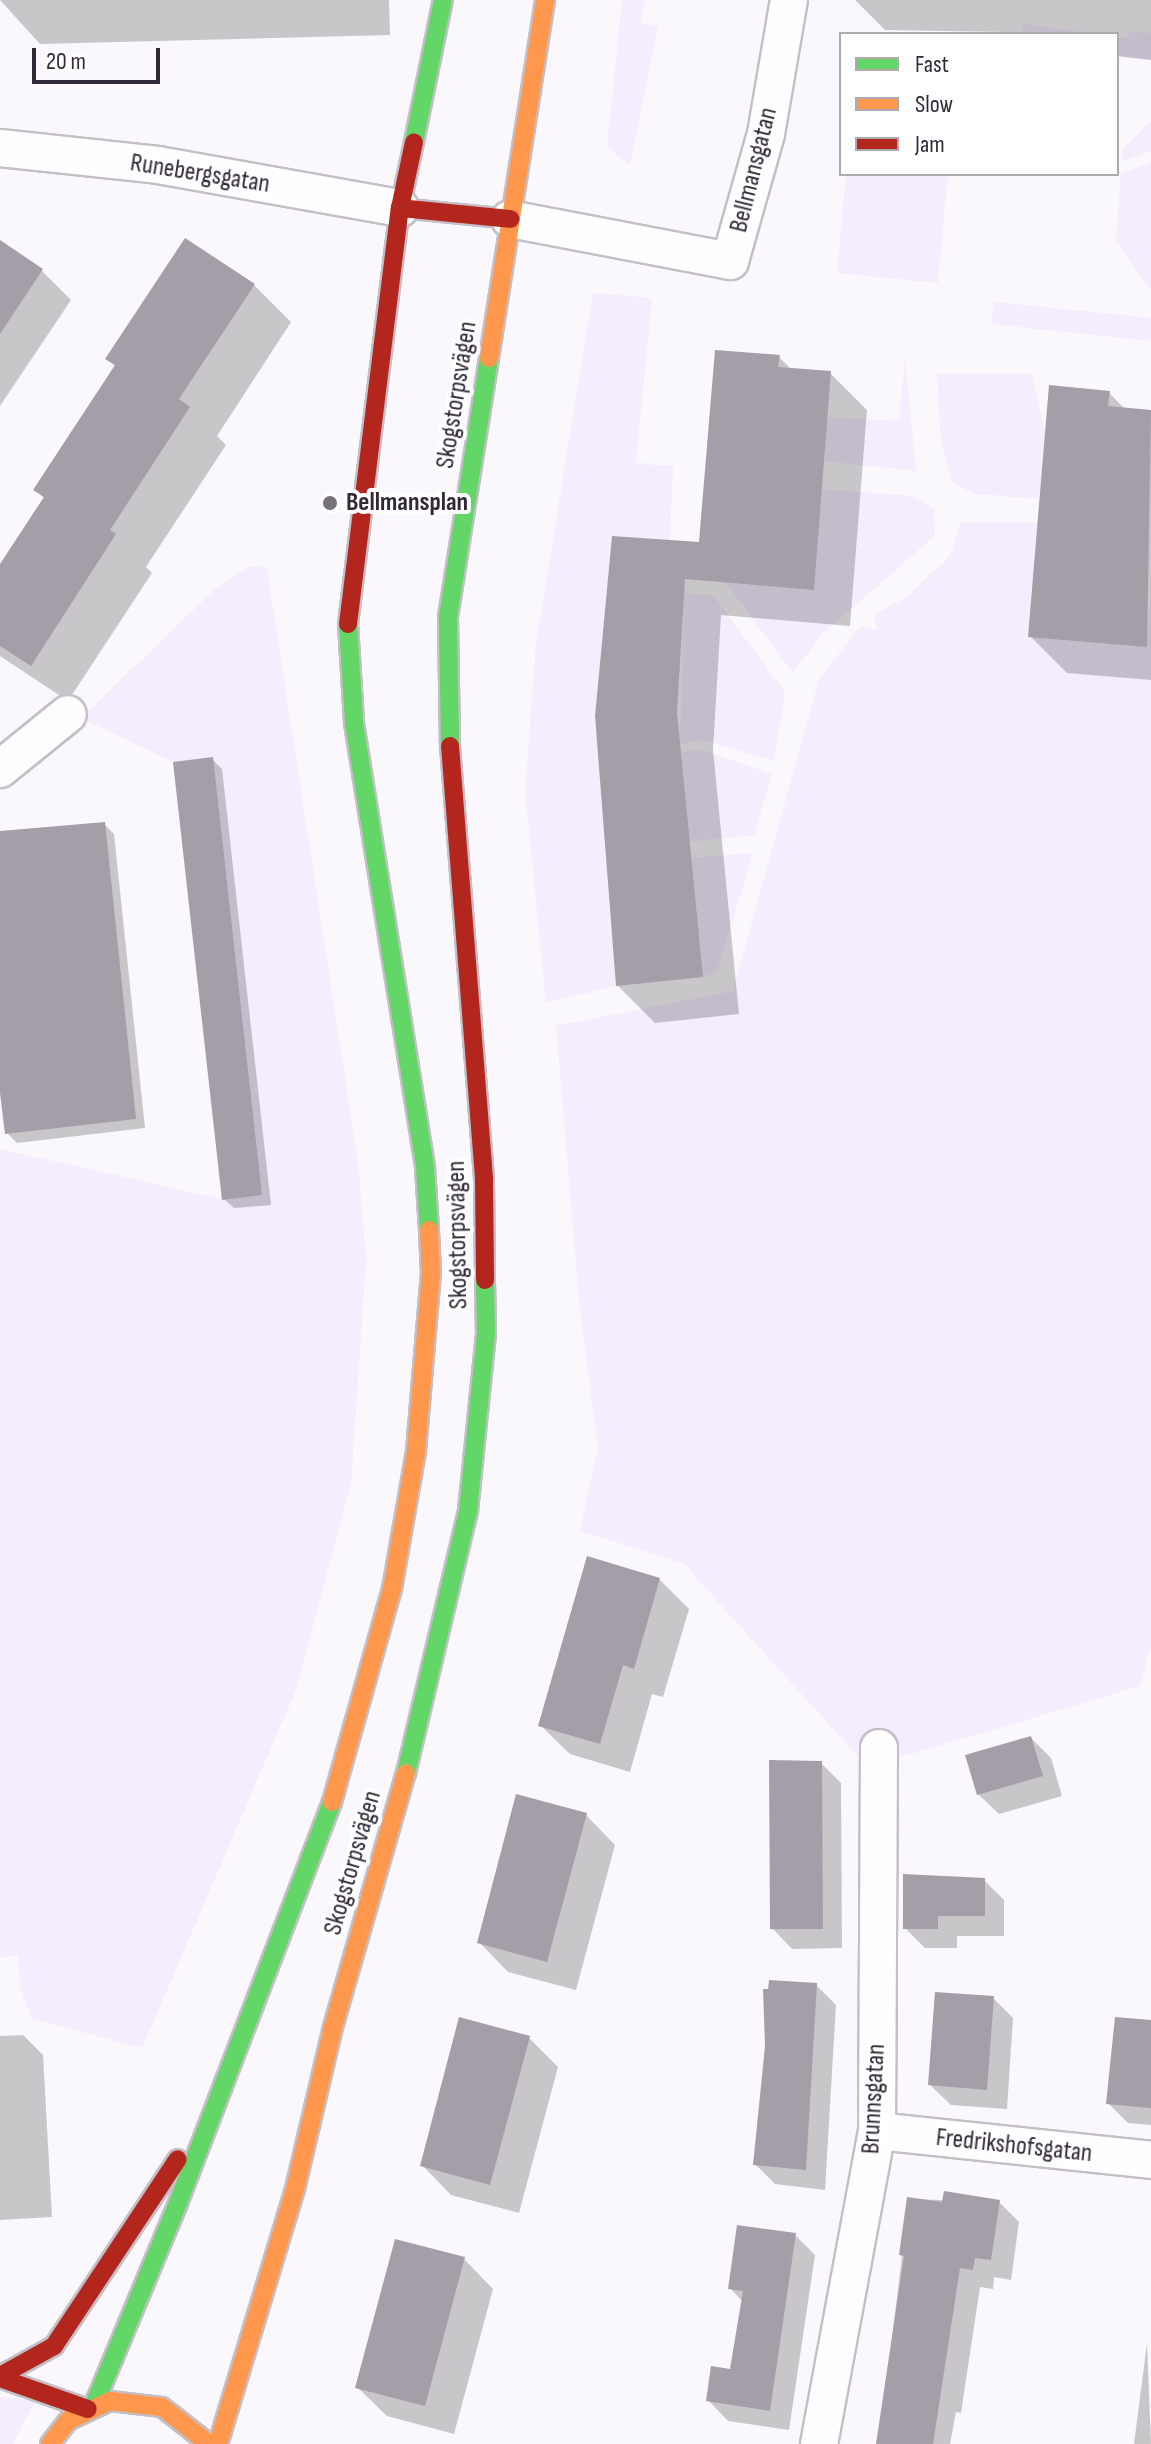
<!DOCTYPE html>
<html>
<head>
<meta charset="utf-8">
<style>
  body { margin:0 }
  #map { position:relative; width:1151px; height:2444px; overflow:hidden; background:#faf8fc; font-family:"Sofia Sans Condensed",sans-serif }
  div>[style] { position:absolute }
  .green>* { inset:0; background:#f5ecfd }
  .shadow>* { inset:0; background:#0003 }
  .building>* { inset:0; background:#a39ea8 }
  .roads { filter:drop-shadow(2px 0 #c4bfc7) drop-shadow(-2px 0 #c4bfc7) drop-shadow(0 2px #c4bfc7) drop-shadow(0 -2px #c4bfc7) }
  .street>* { height:36px; margin:-18px; padding:0 18px; transform-origin:18px; border-radius:18px; background:#fefeff }
  .fast>* { height:18px; margin:-9px; padding:0 9px; transform-origin:9px; border-radius:9px; background:#63d668 }
  .slow>* { height:18px; margin:-9px; padding:0 9px; transform-origin:9px; border-radius:9px; background:#ff974d }
  .jam>* { height:18px; margin:-9px; padding:0 9px; transform-origin:9px; border-radius:9px; background:#b3261e }
  .dots>* { width:22px; height:22px; translate:-50% -50%; box-sizing:border-box; border:4px solid #fff; border-radius:50% }
  span { translate:-50% -50%; white-space:nowrap; text-align:center; line-height:1.15; -webkit-text-stroke:8px #fff; paint-order:stroke }
  .street-label { font-size:26px; color:#312936 }
  .poi-label { font-size:26px; color:#312936; font-weight:700 }
  .left { translate:0 -50%; text-align:left }
  .legend { position:absolute; left:839px; top:32px; width:280px; height:144px; box-sizing:border-box; background:#fff; border:2px solid #ada9af; margin:0; padding:10px 14px; list-style:none; font-size:24px; color:#312936 }
  .legend li { display:flex; align-items:center; gap:16px; height:40px }
  .legend b { width:40px; border:2px solid #ada9af }
  .scale { position:absolute; left:32px; top:48px; width:128px; height:36px; box-sizing:border-box; border:4px solid #312936; border-top:0; padding-left:10px; font-size:24px; line-height:28px; white-space:nowrap; color:#312936; -webkit-text-stroke:6px #fff; paint-order:stroke }
</style>
</head>
<body>
<div id="map">
  <div class="green">
    <div style="clip-path:polygon(622px 0,645px 0,641px 23px,658px 26px,630px 165px,607px 147px)"></div>
    <div style="clip-path:polygon(1023px 24px,1097px 34px,1022px 34px)"></div>
    <div style="clip-path:polygon(1128px 32px,1151px 33px,1151px 60px,1117px 57px,1117px 37px,1127px 38px)"></div>
    <div style="clip-path:polygon(1151px 120px,1151px 151px,1122px 162px,1123px 149px)"></div>
    <div style="clip-path:polygon(1151px 162px,1151px 290px,1116px 241px,1121px 174px)"></div>
    <div style="clip-path:polygon(846px 174px,948px 174px,938px 283px,837px 273px)"></div>
    <div style="clip-path:polygon(593px 293px,652px 298px,636px 463px,673px 466px,670px 540px,612px 536px,595px 716px,616px 986px,546px 1003px,525px 791px,536px 644px)"></div>
    <div style="clip-path:polygon(994px 302px,1151px 318px,1151px 341px,991px 324px)"></div>
    <div style="clip-path:polygon(905px 356px,916px 471px,824px 461px,827px 417px,899px 421px)"></div>
    <div style="clip-path:polygon(937px 374px,1032px 374px,1045px 434px,1040px 499px,974px 494px,953px 483px,941px 443px)"></div>
    <div style="clip-path:polygon(822px 489px,911px 496px,934px 509px,935px 536px,823px 633px,793px 673px,726px 583px,814px 589px)"></div>
    <div style="clip-path:polygon(961px 522px,1038px 522px,1029px 637px,1146px 647px,1151px 596px,1151px 1644px,1140px 1686px,908px 1755px,861px 1760px,683px 1563px,580px 1531px,598px 1448px,579px 1300px,556px 1026px,733px 991px,819px 679px,861px 626px,877px 631px,874px 615px,906px 597px,950px 556px)"></div>
    <div style="clip-path:polygon(251px 566px,267px 568px,359px 1169px,366px 1262px,351px 1483px,296px 1690px,142px 2048px,32px 2019px,20px 1987px,18px 1956px,0 1957px,0 1149px,222px 1199px,262px 1195px,213px 758px,173px 762px,81px 718px,214px 590px)"></div>
    <div style="clip-path:polygon(684px 593px,713px 595px,785px 692px,774px 761px,703px 740px,680px 744px)"></div>
    <div style="clip-path:polygon(703px 750px,772px 774px,754px 835px,689px 842px,681px 752px)"></div>
    <div style="clip-path:polygon(753px 853px,717px 972px,703px 977px,691px 858px)"></div>
    <div style="clip-path:polygon(0 2397px,35px 2401px,13px 2444px,0 2444px)"></div>
  </div>
  <div class="shadow">
    <div style="clip-path:polygon(0 0,389px 0,390px 35px,40px 44px)"></div>
    <div style="clip-path:polygon(855px 0,1151px 0,1151px 60px,1117px 56px,1117px 34px,885px 30px)"></div>
    <div style="clip-path:polygon(0 242px,42px 271px,71px 300px,0 406px)"></div>
    <div style="clip-path:polygon(254px 285px,291px 322px,217px 436px,226px 445px,146px 567px,152px 573px,68px 701px,0 656px,0 567px,45px 499px,36px 490px,116px 367px,107px 358px)"></div>
    <div style="clip-path:polygon(779px 357px,792px 370px,830px 373px,867px 410px,850px 626px,721px 615px,713px 750px,739px 1014px,655px 1023px,618px 986px,597px 716px,701px 545px)"></div>
    <div style="clip-path:polygon(1109px 393px,1126px 410px,1151px 412px,1151px 680px,1067px 673px,1030px 636px)"></div>
    <div style="clip-path:polygon(212px 759px,222px 769px,271px 1205px,234px 1208px,224px 1199px)"></div>
    <div style="clip-path:polygon(104px 824px,114px 834px,145px 1128px,17px 1143px,7px 1133px,0 1060px,0 833px)"></div>
    <div style="clip-path:polygon(659px 1579px,689px 1609px,663px 1697px,652px 1694px,630px 1772px,570px 1754px,540px 1725px)"></div>
    <div style="clip-path:polygon(1031px 1738px,1051px 1758px,1062px 1796px,999px 1814px,978px 1794px)"></div>
    <div style="clip-path:polygon(821px 1763px,841px 1783px,842px 1948px,792px 1949px,772px 1928px)"></div>
    <div style="clip-path:polygon(586px 1815px,615px 1845px,576px 1990px,508px 1972px,479px 1942px)"></div>
    <div style="clip-path:polygon(984px 1880px,1004px 1900px,1004px 1936px,957px 1936px,957px 1948px,925px 1948px,905px 1928px)"></div>
    <div style="clip-path:polygon(816px 1985px,836px 2005px,825px 2190px,775px 2184px,755px 2164px,770px 1991px)"></div>
    <div style="clip-path:polygon(993px 1998px,1013px 2018px,1007px 2109px,951px 2105px,930px 2085px)"></div>
    <div style="clip-path:polygon(1151px 2022px,1151px 2125px,1128px 2123px,1108px 2103px)"></div>
    <div style="clip-path:polygon(23px 2035px,43px 2055px,52px 2217px,0 2220px,0 2036px)"></div>
    <div style="clip-path:polygon(529px 2038px,558px 2067px,519px 2213px,451px 2195px,422px 2165px)"></div>
    <div style="clip-path:polygon(909px 2199px,999px 2202px,1019px 2222px,1011px 2280px,994px 2277px,993px 2289px,980px 2287px,961px 2413px,956px 2412px,950px 2444px,879px 2444px)"></div>
    <div style="clip-path:polygon(795px 2235px,815px 2255px,789px 2430px,728px 2421px,708px 2400px,732px 2371px,743px 2302px,730px 2288px)"></div>
    <div style="clip-path:polygon(464px 2259px,493px 2289px,454px 2434px,387px 2416px,357px 2387px)"></div>
    <div style="clip-path:polygon(1147px 2343px,1151px 2444px,1134px 2444px)"></div>
  </div>
  <div class="building">
    <div style="clip-path:polygon(185px 238px,255px 284px,179px 399px,190px 407px,110px 530px,116px 534px,31px 666px,0 646px,0 564px,44px 497px,33px 490px,115px 365px,105px 359px)"></div>
    <div style="clip-path:polygon(0 240px,43px 269px,0 334px)"></div>
    <div style="clip-path:polygon(715px 350px,780px 355px,778px 367px,831px 371px,814px 590px,685px 579px,677px 712px,703px 977px,616px 986px,595px 716px,612px 536px,699px 542px)"></div>
    <div style="clip-path:polygon(1049px 385px,1110px 391px,1108px 406px,1151px 410px,1147px 647px,1028px 637px)"></div>
    <div style="clip-path:polygon(213px 757px,262px 1195px,222px 1200px,173px 762px)"></div>
    <div style="clip-path:polygon(105px 822px,136px 1119px,5px 1134px,0 1093px,0 831px)"></div>
    <div style="clip-path:polygon(587px 1556px,660px 1578px,634px 1669px,623px 1665px,600px 1744px,538px 1726px)"></div>
    <div style="clip-path:polygon(1031px 1736px,1043px 1776px,977px 1795px,965px 1755px)"></div>
    <div style="clip-path:polygon(769px 1760px,822px 1761px,823px 1929px,770px 1929px)"></div>
    <div style="clip-path:polygon(516px 1794px,587px 1813px,547px 1962px,477px 1943px)"></div>
    <div style="clip-path:polygon(903px 1874px,985px 1878px,985px 1916px,938px 1916px,938px 1929px,903px 1929px)"></div>
    <div style="clip-path:polygon(769px 1980px,817px 1983px,806px 2170px,753px 2165px,765px 2046px,763px 1989px,768px 1989px)"></div>
    <div style="clip-path:polygon(935px 1992px,994px 1996px,987px 2090px,928px 2085px)"></div>
    <div style="clip-path:polygon(459px 2017px,530px 2036px,490px 2185px,420px 2166px)"></div>
    <div style="clip-path:polygon(1115px 2017px,1151px 2020px,1151px 2108px,1106px 2104px)"></div>
    <div style="clip-path:polygon(944px 2191px,1000px 2200px,991px 2260px,975px 2258px,973px 2270px,960px 2268px,933px 2444px,876px 2444px,904px 2256px,899px 2255px,907px 2197px,942px 2202px)"></div>
    <div style="clip-path:polygon(737px 2225px,796px 2233px,770px 2411px,706px 2401px,711px 2366px,730px 2369px,743px 2291px,728px 2289px)"></div>
    <div style="clip-path:polygon(395px 2239px,465px 2257px,425px 2406px,355px 2388px)"></div>
  </div>
  <div class="roads">
    <div class="street">
      <div style="left:0;top:148px;width:159px;rotate:6.1deg"></div>
      <div style="left:158px;top:165px;width:246px;rotate:10.1deg"></div>
      <div style="left:510px;top:219px;width:224px;rotate:10.8deg"></div>
      <div style="left:730px;top:261px;width:132px;rotate:-74.2deg"></div>
      <div style="left:766px;top:134px;width:136px;rotate:-80.3deg"></div>
      <div style="left:0;top:769px;width:87px;rotate:-39deg"></div>
      <div style="left:877px;top:2131px;width:276px;rotate:6deg"></div>
      <div style="left:819px;top:2444px;width:318px;rotate:-79.5deg"></div>
      <div style="left:877px;top:2131px;width:383px;rotate:-89.7deg"></div>
    </div>
    <div class="fast">
      <div style="left:414px;top:142px;width:145px;rotate:-78.5deg"></div>
      <div style="left:348px;top:624px;width:99px;rotate:86.5deg"></div>
      <div style="left:354px;top:723px;width:451px;rotate:80.9deg"></div>
      <div style="left:425px;top:1168px;width:62px;rotate:86.3deg"></div>
      <div style="left:450px;top:746px;width:129px;rotate:-90.9deg"></div>
      <div style="left:448px;top:617px;width:262px;rotate:-81deg"></div>
      <div style="left:406px;top:1773px;width:269px;rotate:-76.7deg"></div>
      <div style="left:468px;top:1511px;width:178px;rotate:-84.2deg"></div>
      <div style="left:486px;top:1334px;width:54px;rotate:-91.1deg"></div>
      <div style="left:94px;top:2405px;width:219px;rotate:-67.4deg"></div>
      <div style="left:178px;top:2203px;width:430px;rotate:-69deg"></div>
    </div>
    <div class="slow">
      <div style="left:489px;top:358px;width:362px;rotate:-81.1deg"></div>
      <div style="left:332px;top:1802px;width:221px;rotate:-74.3deg"></div>
      <div style="left:392px;top:1589px;width:140px;rotate:-80.1deg"></div>
      <div style="left:416px;top:1451px;width:178px;rotate:-85.2deg"></div>
      <div style="left:431px;top:1274px;width:44px;rotate:-92.6deg"></div>
      <div style="left:50px;top:2444px;width:31px;rotate:-52deg"></div>
      <div style="left:69px;top:2420px;width:45px;rotate:-24.9deg"></div>
      <div style="left:110px;top:2401px;width:52px;rotate:6.6deg"></div>
      <div style="left:162px;top:2407px;width:60px;rotate:38.2deg"></div>
      <div style="left:218px;top:2444px;width:266px;rotate:-73.2deg"></div>
      <div style="left:295px;top:2189px;width:166px;rotate:-76.8deg"></div>
      <div style="left:333px;top:2027px;width:264px;rotate:-74deg"></div>
    </div>
    <div class="jam">
      <div style="left:400px;top:208px;width:111px;rotate:5.7deg"></div>
      <div style="left:348px;top:624px;width:419px;rotate:-82.9deg"></div>
      <div style="left:400px;top:208px;width:67px;rotate:-78deg"></div>
      <div style="left:450px;top:746px;width:435px;rotate:85.5deg"></div>
      <div style="left:484px;top:1180px;width:100px;rotate:89.4deg"></div>
      <div style="left:0;top:2376px;width:62px;rotate:-29.1deg"></div>
      <div style="left:54px;top:2346px;width:224px;rotate:-56.5deg"></div>
      <div style="left:0;top:2378px;width:93px;rotate:19.4deg"></div>
    </div>
  </div>
  <div class="dots">
    <div style="left:330px;top:503px;background:#77717b"></div>
  </div>
  <div class="street-label">
    <span style="left:754px;top:170px;rotate:-76deg">Bellmansgatan</span>
    <span style="left:200px;top:174px;rotate:9deg">Runebergsgatan</span>
    <span style="left:457px;top:395px;rotate:-81deg">Skogstorpsvägen</span>
    <span style="left:458px;top:1235px;rotate:-91deg">Skogstorpsvägen</span>
    <span style="left:353px;top:1863px;rotate:-74deg">Skogstorpsvägen</span>
    <span style="left:874px;top:2099px;rotate:-87deg">Brunnsgatan</span>
    <span style="left:1014px;top:2146px;rotate:6deg">Fredrikshofsgatan</span>
  </div>
  <div class="poi-label">
    <span class="left" style="left:346px;top:503px">Bellmansplan</span>
  </div>
  <ul class="legend">
  <li><b style="height:10px;background:#63d668"></b>Fast</li>
  <li><b style="height:10px;background:#ff974d"></b>Slow</li>
  <li><b style="height:10px;background:#b3261e"></b>Jam</li>
  </ul>
  <div class="scale">20 m</div>
</div>
</body>
</html>
